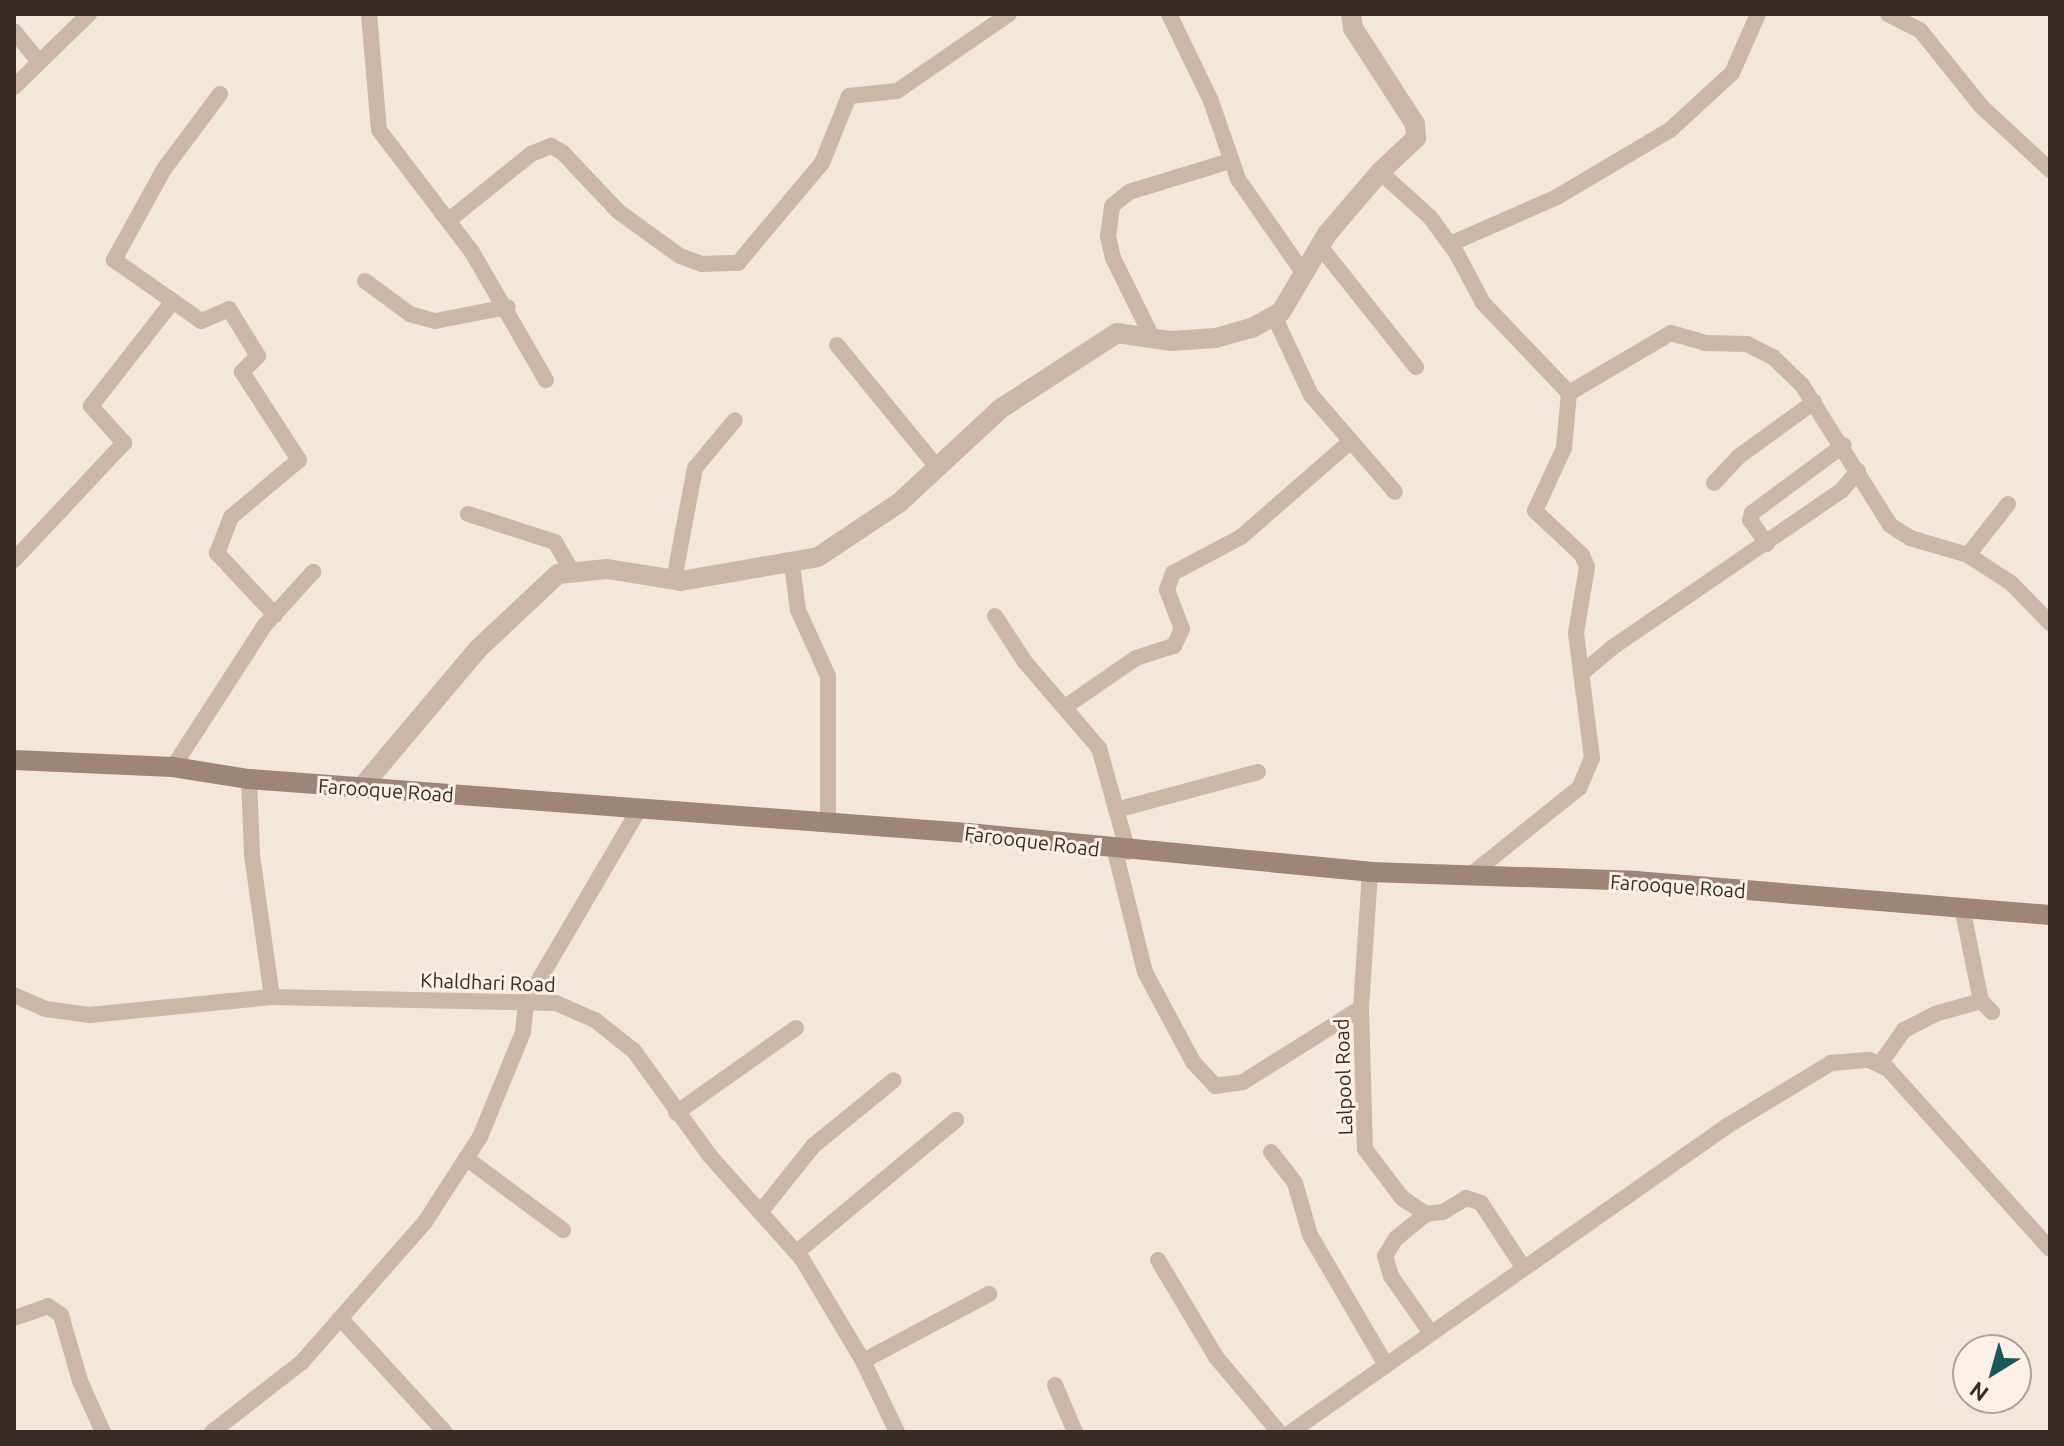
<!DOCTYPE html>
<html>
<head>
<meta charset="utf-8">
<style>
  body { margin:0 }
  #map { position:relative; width:2064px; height:1446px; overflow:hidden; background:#f3e7da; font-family:Ubuntu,sans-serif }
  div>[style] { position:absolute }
  .minor>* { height:16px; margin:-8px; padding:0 8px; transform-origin:8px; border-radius:8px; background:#ccb6a5 }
  .tertiary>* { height:20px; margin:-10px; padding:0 10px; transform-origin:10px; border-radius:10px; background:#ccb6a5 }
  .secondary>* { height:20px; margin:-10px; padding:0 10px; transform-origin:10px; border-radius:10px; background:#a08476 }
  span { translate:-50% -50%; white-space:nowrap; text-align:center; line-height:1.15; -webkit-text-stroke:6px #fbf1e6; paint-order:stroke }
  .street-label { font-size:20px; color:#372b27 }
  .frame { position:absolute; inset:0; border:16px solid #372b27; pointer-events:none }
  .north { position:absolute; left:1952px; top:1334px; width:80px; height:80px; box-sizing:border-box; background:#fbf1e6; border:2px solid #ada29a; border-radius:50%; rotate:217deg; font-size:22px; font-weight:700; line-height:32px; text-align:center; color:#372b27 }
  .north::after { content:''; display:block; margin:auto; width:28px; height:36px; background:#19595c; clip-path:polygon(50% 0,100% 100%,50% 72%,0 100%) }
</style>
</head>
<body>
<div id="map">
  <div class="minor">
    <div style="left:369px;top:14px;width:116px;rotate:85.1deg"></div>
    <div style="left:379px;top:130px;width:153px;rotate:52.7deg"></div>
    <div style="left:472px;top:252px;width:148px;rotate:60deg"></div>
    <div style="left:1169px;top:14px;width:97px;rotate:64.2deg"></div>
    <div style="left:1211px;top:101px;width:83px;rotate:70.9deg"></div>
    <div style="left:1238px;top:179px;width:116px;rotate:55.2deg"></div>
    <div style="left:1888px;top:14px;width:36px;rotate:27deg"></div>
    <div style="left:1920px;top:30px;width:99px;rotate:51.2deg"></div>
    <div style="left:1982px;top:107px;width:93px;rotate:42.8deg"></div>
    <div style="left:14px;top:31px;width:40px;rotate:51deg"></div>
    <div style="left:14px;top:87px;width:105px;rotate:-44.2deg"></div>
    <div style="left:220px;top:94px;width:94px;rotate:126.7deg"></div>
    <div style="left:164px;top:169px;width:104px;rotate:118.8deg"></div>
    <div style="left:114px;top:260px;width:106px;rotate:35deg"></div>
    <div style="left:201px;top:321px;width:30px;rotate:-23deg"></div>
    <div style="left:229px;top:309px;width:55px;rotate:58.3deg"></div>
    <div style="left:258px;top:356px;width:23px;rotate:135deg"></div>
    <div style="left:242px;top:372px;width:105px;rotate:57.1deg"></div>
    <div style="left:299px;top:460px;width:89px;rotate:140deg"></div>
    <div style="left:231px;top:517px;width:39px;rotate:111deg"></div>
    <div style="left:217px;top:553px;width:85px;rotate:46.9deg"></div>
    <div style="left:1380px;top:172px;width:67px;rotate:42deg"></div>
    <div style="left:1430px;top:217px;width:46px;rotate:53.9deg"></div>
    <div style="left:1457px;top:254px;width:55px;rotate:62deg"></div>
    <div style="left:1483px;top:303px;width:124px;rotate:46.3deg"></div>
    <div style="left:1569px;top:393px;width:55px;rotate:95.2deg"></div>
    <div style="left:1564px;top:448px;width:69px;rotate:114.7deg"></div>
    <div style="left:1535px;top:511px;width:64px;rotate:43.1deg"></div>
    <div style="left:1582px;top:555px;width:13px;rotate:67deg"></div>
    <div style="left:1587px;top:567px;width:67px;rotate:99.5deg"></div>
    <div style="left:1576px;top:633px;width:126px;rotate:82.7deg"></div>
    <div style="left:1592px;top:758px;width:33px;rotate:113deg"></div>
    <div style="left:1579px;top:788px;width:141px;rotate:141.3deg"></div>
    <div style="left:449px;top:220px;width:105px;rotate:-38.8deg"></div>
    <div style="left:531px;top:154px;width:22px;rotate:-22deg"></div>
    <div style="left:551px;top:146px;width:13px;rotate:29deg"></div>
    <div style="left:562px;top:152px;width:83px;rotate:46.5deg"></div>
    <div style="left:619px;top:212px;width:75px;rotate:35.8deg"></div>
    <div style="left:680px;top:256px;width:23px;rotate:20deg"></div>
    <div style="left:702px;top:264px;width:36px;rotate:-2deg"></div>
    <div style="left:738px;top:263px;width:131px;rotate:-50deg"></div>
    <div style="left:822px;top:163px;width:72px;rotate:-68.1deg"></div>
    <div style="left:849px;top:96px;width:48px;rotate:-5.9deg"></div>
    <div style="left:897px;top:91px;width:136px;rotate:-34.5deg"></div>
    <div style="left:1450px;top:244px;width:117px;rotate:-23.7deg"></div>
    <div style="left:1557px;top:197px;width:131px;rotate:-30.7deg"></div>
    <div style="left:1670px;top:130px;width:84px;rotate:-42.6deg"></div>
    <div style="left:1732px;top:73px;width:64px;rotate:-66.2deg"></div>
    <div style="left:1319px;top:245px;width:156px;rotate:51.5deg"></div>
    <div style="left:365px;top:281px;width:56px;rotate:36.3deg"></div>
    <div style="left:410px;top:314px;width:26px;rotate:16deg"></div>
    <div style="left:435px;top:321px;width:74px;rotate:-10.9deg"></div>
    <div style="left:1274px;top:316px;width:87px;rotate:64.9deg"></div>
    <div style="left:1311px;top:395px;width:128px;rotate:49.1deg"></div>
    <div style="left:1151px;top:335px;width:86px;rotate:-116.3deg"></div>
    <div style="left:1113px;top:258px;width:23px;rotate:-103deg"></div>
    <div style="left:1108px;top:236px;width:30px;rotate:-82deg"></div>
    <div style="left:1112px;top:206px;width:22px;rotate:-39deg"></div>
    <div style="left:1129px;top:192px;width:106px;rotate:-17.1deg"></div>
    <div style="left:837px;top:345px;width:158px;rotate:50.7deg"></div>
    <div style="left:1569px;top:393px;width:118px;rotate:-30.5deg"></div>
    <div style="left:1671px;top:333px;width:37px;rotate:16deg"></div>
    <div style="left:1707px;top:343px;width:40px;rotate:1.4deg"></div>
    <div style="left:1747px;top:344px;width:29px;rotate:27deg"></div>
    <div style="left:1773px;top:357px;width:40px;rotate:44deg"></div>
    <div style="left:1802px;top:385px;width:165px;rotate:57.8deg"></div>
    <div style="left:1890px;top:525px;width:24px;rotate:33deg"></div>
    <div style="left:1910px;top:538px;width:60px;rotate:16.3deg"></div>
    <div style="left:1714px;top:483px;width:35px;rotate:-47deg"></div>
    <div style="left:1738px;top:457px;width:94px;rotate:-35.9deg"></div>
    <div style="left:2008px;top:504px;width:65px;rotate:128.1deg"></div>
    <div style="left:1968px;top:555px;width:51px;rotate:33.1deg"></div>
    <div style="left:2011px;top:583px;width:56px;rotate:45.7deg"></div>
    <div style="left:468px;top:514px;width:91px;rotate:17.8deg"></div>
    <div style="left:555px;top:542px;width:34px;rotate:60deg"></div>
    <div style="left:1767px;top:544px;width:29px;rotate:-125deg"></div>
    <div style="left:1750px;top:520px;width:7px;rotate:-74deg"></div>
    <div style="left:1752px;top:513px;width:114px;rotate:-36.5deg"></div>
    <div style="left:14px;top:560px;width:161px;rotate:-46.8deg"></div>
    <div style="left:124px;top:443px;width:50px;rotate:-131.7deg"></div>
    <div style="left:91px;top:406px;width:133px;rotate:-52deg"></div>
    <div style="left:792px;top:564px;width:46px;rotate:82.6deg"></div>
    <div style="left:798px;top:610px;width:72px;rotate:65.6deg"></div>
    <div style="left:828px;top:676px;width:148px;rotate:90deg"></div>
    <div style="left:674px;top:580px;width:114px;rotate:-79.4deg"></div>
    <div style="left:695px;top:468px;width:62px;rotate:-50.2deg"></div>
    <div style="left:995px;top:616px;width:55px;rotate:56.9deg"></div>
    <div style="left:1025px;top:662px;width:113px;rotate:49.3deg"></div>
    <div style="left:1099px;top:748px;width:108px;rotate:74.4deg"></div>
    <div style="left:1581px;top:674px;width:42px;rotate:-40.2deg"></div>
    <div style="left:1613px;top:647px;width:278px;rotate:-34.4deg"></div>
    <div style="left:1842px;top:490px;width:25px;rotate:-50deg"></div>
    <div style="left:1065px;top:707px;width:86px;rotate:-34.6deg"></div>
    <div style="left:1136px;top:658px;width:40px;rotate:-18deg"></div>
    <div style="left:1174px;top:646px;width:19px;rotate:-65deg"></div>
    <div style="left:1182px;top:629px;width:42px;rotate:-111deg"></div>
    <div style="left:1167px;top:590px;width:18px;rotate:-71deg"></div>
    <div style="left:1173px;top:573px;width:77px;rotate:-27.9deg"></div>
    <div style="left:1241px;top:537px;width:146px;rotate:-41.1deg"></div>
    <div style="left:173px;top:767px;width:169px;rotate:-57.1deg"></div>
    <div style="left:265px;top:625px;width:72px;rotate:-47.8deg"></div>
    <div style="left:249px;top:779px;width:76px;rotate:87.7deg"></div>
    <div style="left:252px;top:855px;width:143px;rotate:82deg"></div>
    <div style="left:272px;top:997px;width:284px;rotate:1.2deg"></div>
    <div style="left:556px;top:1003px;width:43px;rotate:23.6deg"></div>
    <div style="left:595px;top:1020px;width:50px;rotate:38.5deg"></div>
    <div style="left:634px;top:1051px;width:130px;rotate:54.1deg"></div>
    <div style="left:710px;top:1156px;width:138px;rotate:48.2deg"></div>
    <div style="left:802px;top:1259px;width:119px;rotate:59.1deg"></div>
    <div style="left:863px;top:1361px;width:79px;rotate:64.4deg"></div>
    <div style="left:1116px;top:810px;width:147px;rotate:-15deg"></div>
    <div style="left:1115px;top:851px;width:125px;rotate:76.1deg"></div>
    <div style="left:1145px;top:972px;width:102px;rotate:61.9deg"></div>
    <div style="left:1193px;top:1062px;width:33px;rotate:47deg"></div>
    <div style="left:1215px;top:1086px;width:28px;rotate:-8deg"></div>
    <div style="left:1243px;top:1082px;width:139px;rotate:-32.1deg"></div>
    <div style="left:1370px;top:872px;width:136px;rotate:93.8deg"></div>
    <div style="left:1361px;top:1008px;width:141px;rotate:88.4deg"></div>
    <div style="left:1365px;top:1149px;width:61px;rotate:52.9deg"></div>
    <div style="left:1402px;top:1198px;width:29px;rotate:34deg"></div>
    <div style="left:1426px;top:1214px;width:17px;rotate:-7deg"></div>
    <div style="left:1443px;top:1212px;width:27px;rotate:-31deg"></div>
    <div style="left:1466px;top:1198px;width:16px;rotate:18deg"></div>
    <div style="left:1481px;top:1203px;width:77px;rotate:56.7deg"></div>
    <div style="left:1962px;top:907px;width:96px;rotate:78.6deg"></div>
    <div style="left:1981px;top:1001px;width:16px;rotate:45deg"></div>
    <div style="left:14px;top:995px;width:35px;rotate:24deg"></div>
    <div style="left:46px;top:1009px;width:43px;rotate:7.9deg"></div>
    <div style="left:89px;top:1015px;width:184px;rotate:-5.6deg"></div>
    <div style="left:1880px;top:1064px;width:42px;rotate:-54.8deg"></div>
    <div style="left:1904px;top:1030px;width:35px;rotate:-27deg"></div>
    <div style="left:1935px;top:1014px;width:48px;rotate:-15.8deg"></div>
    <div style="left:676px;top:1113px;width:147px;rotate:-35.3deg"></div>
    <div style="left:1271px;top:1152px;width:39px;rotate:52deg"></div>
    <div style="left:1295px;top:1183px;width:54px;rotate:73.9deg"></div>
    <div style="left:1310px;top:1235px;width:151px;rotate:59.7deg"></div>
    <div style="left:466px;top:1158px;width:121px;rotate:36.6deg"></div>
    <div style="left:762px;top:1210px;width:82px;rotate:-51.4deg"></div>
    <div style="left:813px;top:1146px;width:104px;rotate:-39.2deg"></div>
    <div style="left:1426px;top:1214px;width:38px;rotate:141deg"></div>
    <div style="left:1396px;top:1238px;width:21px;rotate:121deg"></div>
    <div style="left:1385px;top:1256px;width:21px;rotate:73deg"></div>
    <div style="left:1391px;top:1276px;width:68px;rotate:55.1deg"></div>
    <div style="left:797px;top:1252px;width:207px;rotate:-39.7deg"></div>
    <div style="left:1158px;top:1260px;width:113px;rotate:59.1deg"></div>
    <div style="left:1216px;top:1357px;width:98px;rotate:50deg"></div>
    <div style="left:14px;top:1318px;width:36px;rotate:-19deg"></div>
    <div style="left:48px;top:1306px;width:16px;rotate:35deg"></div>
    <div style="left:61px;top:1315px;width:69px;rotate:73.9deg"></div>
    <div style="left:80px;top:1381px;width:56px;rotate:65.7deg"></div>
    <div style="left:340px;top:1318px;width:155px;rotate:47.4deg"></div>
    <div style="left:863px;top:1361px;width:143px;rotate:-28deg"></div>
    <div style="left:1055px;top:1385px;width:51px;rotate:66.9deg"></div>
    <div style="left:212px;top:1432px;width:114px;rotate:-37.9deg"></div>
    <div style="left:302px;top:1362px;width:186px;rotate:-48.7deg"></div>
    <div style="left:425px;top:1222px;width:101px;rotate:-57.1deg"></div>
    <div style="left:480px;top:1137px;width:113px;rotate:-67.7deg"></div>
    <div style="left:523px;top:1032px;width:30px;rotate:-84deg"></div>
    <div style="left:526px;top:1002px;width:221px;rotate:-59.6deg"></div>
    <div style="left:1291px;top:1432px;width:533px;rotate:-35.06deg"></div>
    <div style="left:1727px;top:1126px;width:122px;rotate:-31.2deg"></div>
    <div style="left:1831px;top:1063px;width:38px;rotate:-5deg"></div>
    <div style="left:1869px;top:1060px;width:21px;rotate:25deg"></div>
    <div style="left:1888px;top:1069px;width:242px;rotate:48deg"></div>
  </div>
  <div class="tertiary">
    <div style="left:361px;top:788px;width:182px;rotate:-49.9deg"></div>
    <div style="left:478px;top:649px;width:110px;rotate:-43.2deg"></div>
    <div style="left:558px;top:574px;width:49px;rotate:-5.8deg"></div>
    <div style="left:607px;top:569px;width:75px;rotate:9.2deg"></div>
    <div style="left:681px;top:581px;width:139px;rotate:-9.9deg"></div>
    <div style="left:818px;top:557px;width:97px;rotate:-33.7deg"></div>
    <div style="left:899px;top:503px;width:138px;rotate:-42.9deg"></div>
    <div style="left:1000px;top:409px;width:140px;rotate:-33deg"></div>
    <div style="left:1117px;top:333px;width:55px;rotate:8.4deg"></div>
    <div style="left:1171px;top:341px;width:45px;rotate:-3.8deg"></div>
    <div style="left:1216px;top:338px;width:37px;rotate:-16deg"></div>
    <div style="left:1252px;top:328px;width:33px;rotate:-29deg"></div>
    <div style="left:1281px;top:312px;width:91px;rotate:-59.5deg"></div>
    <div style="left:1327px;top:234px;width:82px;rotate:-49.5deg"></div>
    <div style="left:1380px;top:172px;width:50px;rotate:-43.4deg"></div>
    <div style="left:1416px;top:138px;width:14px;rotate:-94deg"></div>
    <div style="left:1415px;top:124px;width:114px;rotate:-122.9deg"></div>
    <div style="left:1353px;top:28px;width:14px;rotate:-98deg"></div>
  </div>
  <div class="secondary">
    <div style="left:14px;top:760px;width:159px;rotate:2.5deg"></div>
    <div style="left:173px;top:767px;width:77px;rotate:9deg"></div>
    <div style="left:249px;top:779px;width:721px;rotate:4.3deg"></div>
    <div style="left:968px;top:833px;width:404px;rotate:5.5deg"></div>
    <div style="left:1370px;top:872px;width:266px;rotate:1.9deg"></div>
    <div style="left:1636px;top:881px;width:415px;rotate:4.7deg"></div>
  </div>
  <div class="street-label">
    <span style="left:386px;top:790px;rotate:4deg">Farooque Road</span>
    <span style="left:1032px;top:841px;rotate:7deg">Farooque Road</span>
    <span style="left:1678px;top:886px;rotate:4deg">Farooque Road</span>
    <span style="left:488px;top:982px;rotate:2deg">Khaldhari Road</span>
    <span style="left:1343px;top:1077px;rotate:-92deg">Lalpool Road</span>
  </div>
  <div class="frame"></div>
  <div class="north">N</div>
</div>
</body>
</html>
